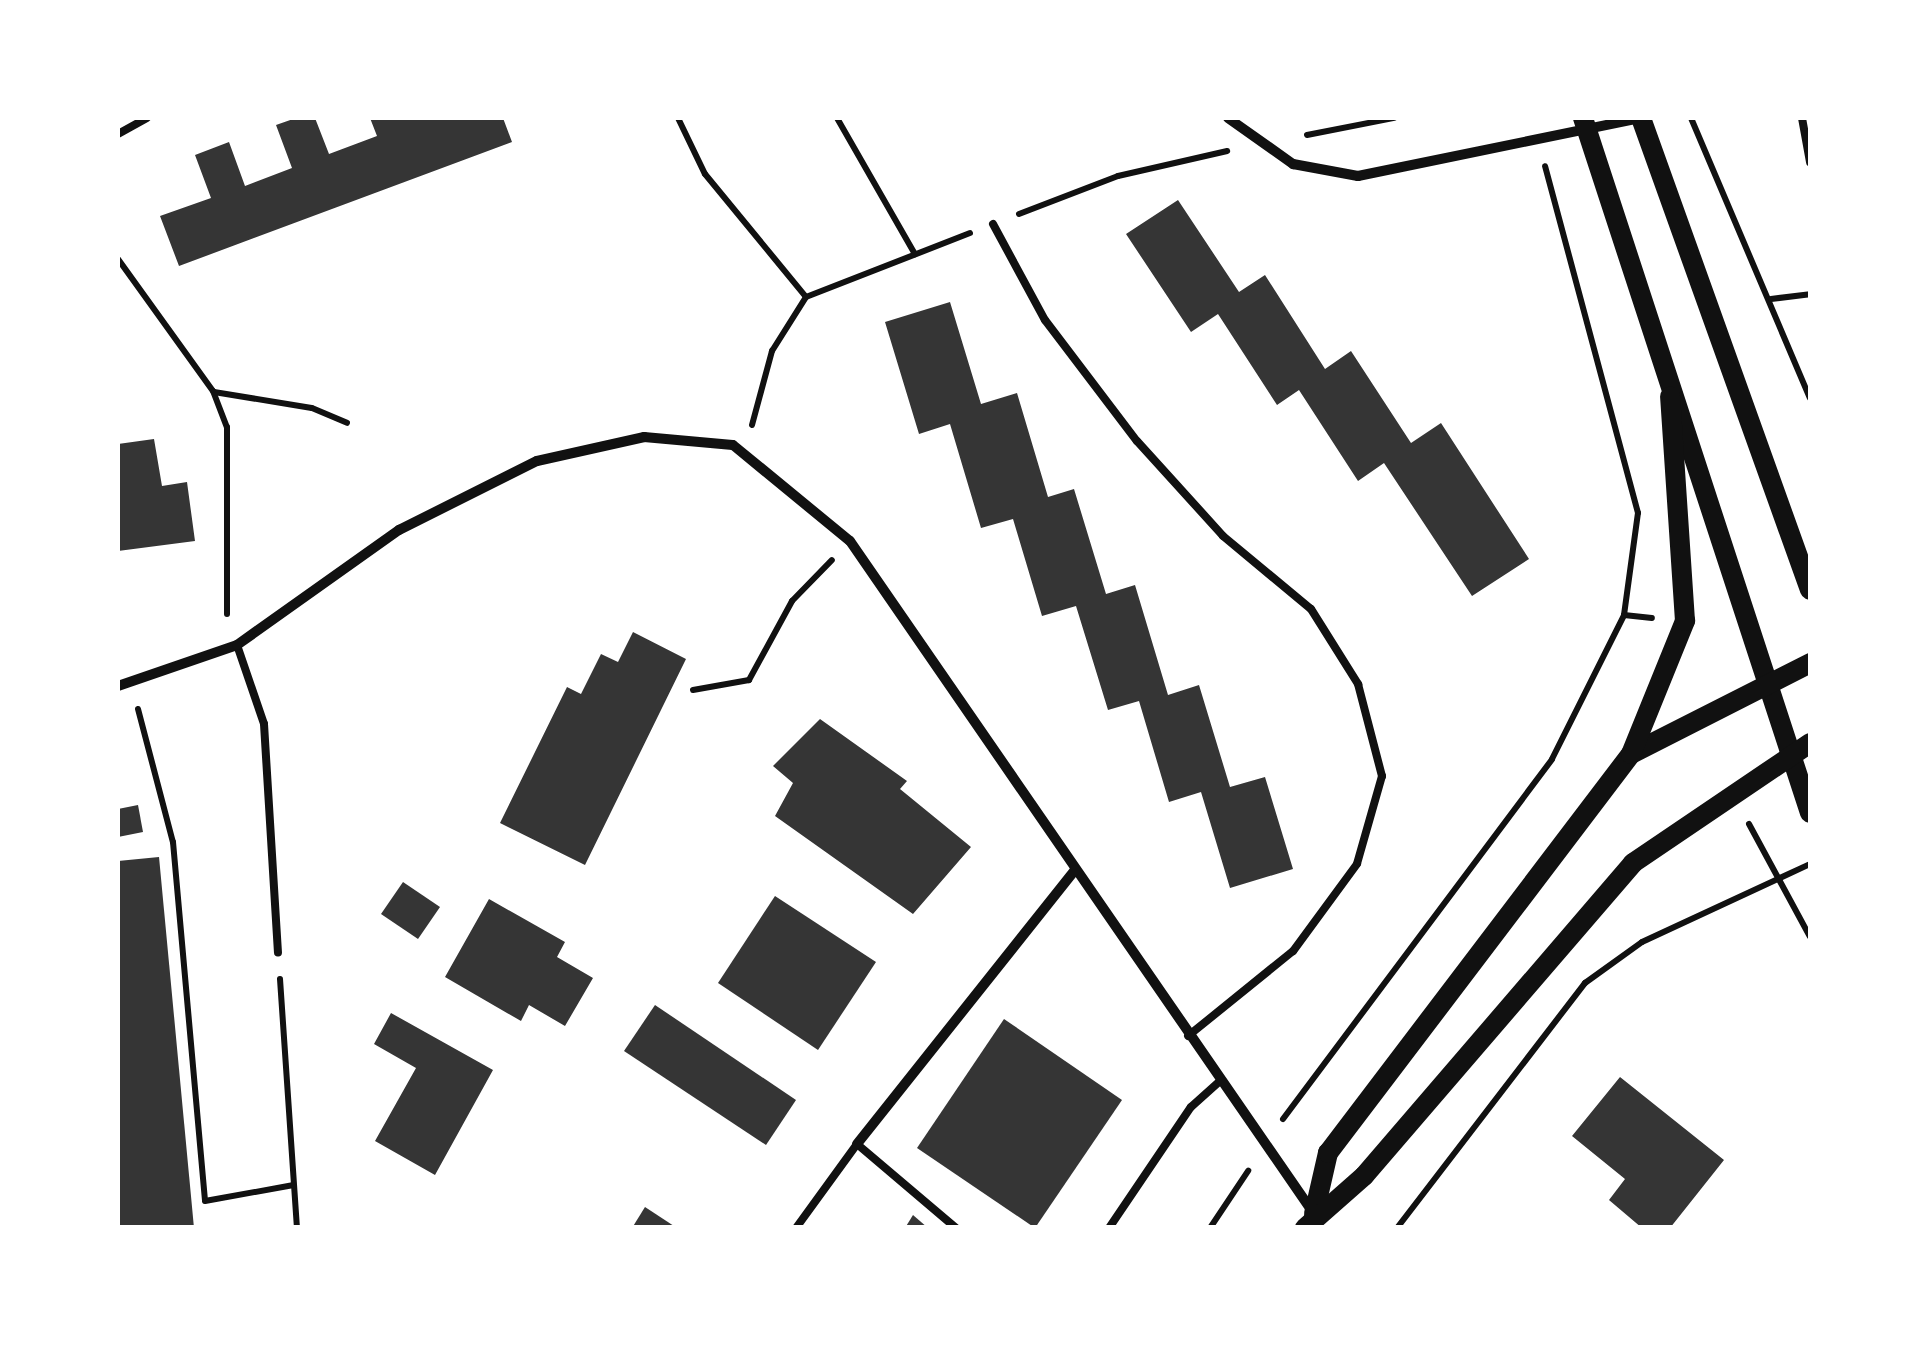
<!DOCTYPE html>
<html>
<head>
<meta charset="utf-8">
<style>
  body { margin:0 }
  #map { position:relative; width:1928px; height:1345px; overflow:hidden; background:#fff; font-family:"PT Sans",sans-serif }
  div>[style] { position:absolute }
  .building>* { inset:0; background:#353535 }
  .path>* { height:6px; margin:-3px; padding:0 3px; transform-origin:3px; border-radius:3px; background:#111 }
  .service>* { height:8px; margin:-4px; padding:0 4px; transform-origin:4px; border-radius:4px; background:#111 }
  .minor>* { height:10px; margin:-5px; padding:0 5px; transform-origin:5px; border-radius:5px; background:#111 }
  .secondary>* { height:20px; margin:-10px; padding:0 10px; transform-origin:10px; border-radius:10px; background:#111 }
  span { translate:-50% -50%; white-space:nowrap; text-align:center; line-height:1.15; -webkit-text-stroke:8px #fff; paint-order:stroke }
  .frame { position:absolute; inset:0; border:120px solid #fff; pointer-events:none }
</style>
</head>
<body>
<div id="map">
  <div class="building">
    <div style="clip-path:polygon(296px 118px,315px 118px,329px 154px,377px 136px,370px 118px,503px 118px,512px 142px,179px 266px,160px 216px,211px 198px,195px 155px,229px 142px,245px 186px,292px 168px,276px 125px)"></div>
    <div style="clip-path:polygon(1178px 200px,1239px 292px,1265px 275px,1325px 369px,1351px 351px,1411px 443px,1441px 423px,1529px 559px,1472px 596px,1384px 463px,1358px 481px,1299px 390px,1277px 405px,1218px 314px,1191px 332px,1126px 234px)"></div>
    <div style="clip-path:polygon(950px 302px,981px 404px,1017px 393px,1048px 497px,1074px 489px,1106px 594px,1135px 585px,1168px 695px,1199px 685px,1230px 787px,1265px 777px,1293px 869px,1230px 888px,1201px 792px,1169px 802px,1139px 701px,1108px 710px,1076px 606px,1042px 616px,1013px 519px,981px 528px,950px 424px,919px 434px,885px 322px)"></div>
    <div style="clip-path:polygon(154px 439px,162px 486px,187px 482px,195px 541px,118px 551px,118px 444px)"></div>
    <div style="clip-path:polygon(633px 632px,686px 659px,585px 865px,500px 823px,567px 687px,581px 694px,601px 654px,618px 662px)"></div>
    <div style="clip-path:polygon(820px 719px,907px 781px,900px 789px,971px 847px,913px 914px,775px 816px,793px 783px,773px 766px)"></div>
    <div style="clip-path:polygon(138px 805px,143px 832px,118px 837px,118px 809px)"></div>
    <div style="clip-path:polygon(159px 857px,194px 1228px,118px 1228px,118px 861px)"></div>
    <div style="clip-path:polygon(403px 882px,440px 907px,418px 939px,381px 914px)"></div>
    <div style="clip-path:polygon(775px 896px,876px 962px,818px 1050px,718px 983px)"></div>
    <div style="clip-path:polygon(489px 899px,565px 942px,557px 957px,593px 978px,565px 1026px,529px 1005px,521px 1021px,445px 977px)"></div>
    <div style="clip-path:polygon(655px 1005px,796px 1100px,766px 1145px,624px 1051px)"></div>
    <div style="clip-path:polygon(391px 1013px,493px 1070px,435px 1175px,375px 1141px,416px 1068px,374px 1044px)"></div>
    <div style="clip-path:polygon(1004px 1019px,1122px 1100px,1035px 1228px,917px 1148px)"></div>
    <div style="clip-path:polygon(1620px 1077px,1724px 1160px,1670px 1228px,1642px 1228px,1609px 1200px,1625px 1179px,1572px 1136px)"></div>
    <div style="clip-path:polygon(645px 1207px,677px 1228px,632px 1228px)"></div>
    <div style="clip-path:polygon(913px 1215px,928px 1228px,905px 1228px)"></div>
  </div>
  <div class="path">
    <div style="left:678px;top:118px;width:62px;rotate:64.3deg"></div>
    <div style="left:705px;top:174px;width:159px;rotate:50.6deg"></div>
    <div style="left:837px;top:118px;width:157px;rotate:60.2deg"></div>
    <div style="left:1691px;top:118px;width:304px;rotate:67deg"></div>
    <div style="left:1307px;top:135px;width:89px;rotate:-11.1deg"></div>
    <div style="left:1019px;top:214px;width:106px;rotate:-21deg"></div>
    <div style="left:1118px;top:176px;width:112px;rotate:-12.9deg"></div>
    <div style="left:118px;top:259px;width:163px;rotate:54.3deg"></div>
    <div style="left:213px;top:391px;width:39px;rotate:69deg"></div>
    <div style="left:227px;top:427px;width:187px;rotate:90deg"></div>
    <div style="left:1771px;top:299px;width:39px;rotate:-7deg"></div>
    <div style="left:214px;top:392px;width:99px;rotate:9.3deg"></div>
    <div style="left:312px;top:408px;width:38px;rotate:23deg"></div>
    <div style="left:752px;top:425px;width:77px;rotate:-74.9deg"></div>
    <div style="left:772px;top:351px;width:64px;rotate:-57.8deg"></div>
    <div style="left:806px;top:297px;width:176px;rotate:-21.3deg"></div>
    <div style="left:1624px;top:615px;width:28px;rotate:6deg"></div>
    <div style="left:693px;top:690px;width:57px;rotate:-10.1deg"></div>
    <div style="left:749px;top:680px;width:90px;rotate:-61.4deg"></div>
    <div style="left:792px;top:601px;width:57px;rotate:-45.7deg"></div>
    <div style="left:138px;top:709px;width:138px;rotate:75.3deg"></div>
    <div style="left:173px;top:842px;width:360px;rotate:84.9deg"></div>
    <div style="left:205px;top:1201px;width:90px;rotate:-10.2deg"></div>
    <div style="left:1749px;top:824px;width:128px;rotate:61.6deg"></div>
    <div style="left:280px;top:979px;width:250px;rotate:86.1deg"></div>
    <div style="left:1283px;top:1119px;width:449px;rotate:-53.2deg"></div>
    <div style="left:1552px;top:759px;width:161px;rotate:-63.4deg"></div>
    <div style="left:1624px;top:615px;width:103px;rotate:-82.2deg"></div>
    <div style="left:1638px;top:513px;width:359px;rotate:-105deg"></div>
    <div style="left:1210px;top:1228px;width:69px;rotate:-56.3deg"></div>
    <div style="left:1397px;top:1228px;width:309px;rotate:-52.5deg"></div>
    <div style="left:1585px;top:983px;width:70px;rotate:-35.7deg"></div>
    <div style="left:1642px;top:942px;width:185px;rotate:-24.9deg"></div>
  </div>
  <div class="service">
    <div style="left:1802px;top:118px;width:45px;rotate:79.7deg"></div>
    <div style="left:118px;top:134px;width:33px;rotate:-29deg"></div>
    <div style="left:993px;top:224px;width:109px;rotate:61.6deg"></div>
    <div style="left:1045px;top:320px;width:152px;rotate:52.8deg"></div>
    <div style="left:1137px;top:441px;width:128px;rotate:47.8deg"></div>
    <div style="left:1223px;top:536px;width:114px;rotate:39.7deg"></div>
    <div style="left:1311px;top:609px;width:89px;rotate:57.9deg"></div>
    <div style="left:1358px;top:684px;width:95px;rotate:75.4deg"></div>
    <div style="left:1382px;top:776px;width:91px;rotate:105.9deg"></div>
    <div style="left:1357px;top:864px;width:108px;rotate:126.3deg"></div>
    <div style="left:1293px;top:951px;width:135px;rotate:141deg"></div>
    <div style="left:237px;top:645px;width:83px;rotate:71.1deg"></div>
    <div style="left:264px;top:724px;width:229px;rotate:86.5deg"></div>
    <div style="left:796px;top:1228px;width:104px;rotate:-54deg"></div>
    <div style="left:857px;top:1144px;width:130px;rotate:40.3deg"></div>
    <div style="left:1109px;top:1228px;width:146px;rotate:-55.9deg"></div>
    <div style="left:1191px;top:1107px;width:39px;rotate:-42deg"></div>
  </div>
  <div class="minor">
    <div style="left:1228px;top:118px;width:80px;rotate:35.3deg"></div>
    <div style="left:1293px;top:164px;width:66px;rotate:10.5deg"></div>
    <div style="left:1358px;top:176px;width:289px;rotate:-11.6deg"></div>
    <div style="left:118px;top:686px;width:126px;rotate:-19deg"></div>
    <div style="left:237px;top:645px;width:199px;rotate:-35.4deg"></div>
    <div style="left:399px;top:530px;width:154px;rotate:-26.6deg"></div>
    <div style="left:537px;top:461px;width:110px;rotate:-12.6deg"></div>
    <div style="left:644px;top:437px;width:89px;rotate:5.1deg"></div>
    <div style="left:733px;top:445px;width:151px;rotate:39.4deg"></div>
    <div style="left:850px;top:541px;width:814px;rotate:55.41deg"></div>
    <div style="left:857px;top:1144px;width:350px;rotate:-51.5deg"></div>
  </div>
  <div class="secondary">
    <div style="left:1583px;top:118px;width:731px;rotate:71.91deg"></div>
    <div style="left:1641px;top:118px;width:501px;rotate:70.3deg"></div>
    <div style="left:1631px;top:754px;width:201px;rotate:-26.9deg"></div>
    <div style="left:1314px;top:1214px;width:63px;rotate:-77.1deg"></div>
    <div style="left:1328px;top:1153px;width:501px;rotate:-52.79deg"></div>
    <div style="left:1631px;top:754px;width:144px;rotate:-67.9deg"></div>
    <div style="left:1685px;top:621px;width:225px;rotate:-93.8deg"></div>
    <div style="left:1305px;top:1228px;width:79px;rotate:-41.4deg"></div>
    <div style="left:1364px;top:1176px;width:413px;rotate:-49.3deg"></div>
    <div style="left:1633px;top:863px;width:214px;rotate:-34.1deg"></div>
  </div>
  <div class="frame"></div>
</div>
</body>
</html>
